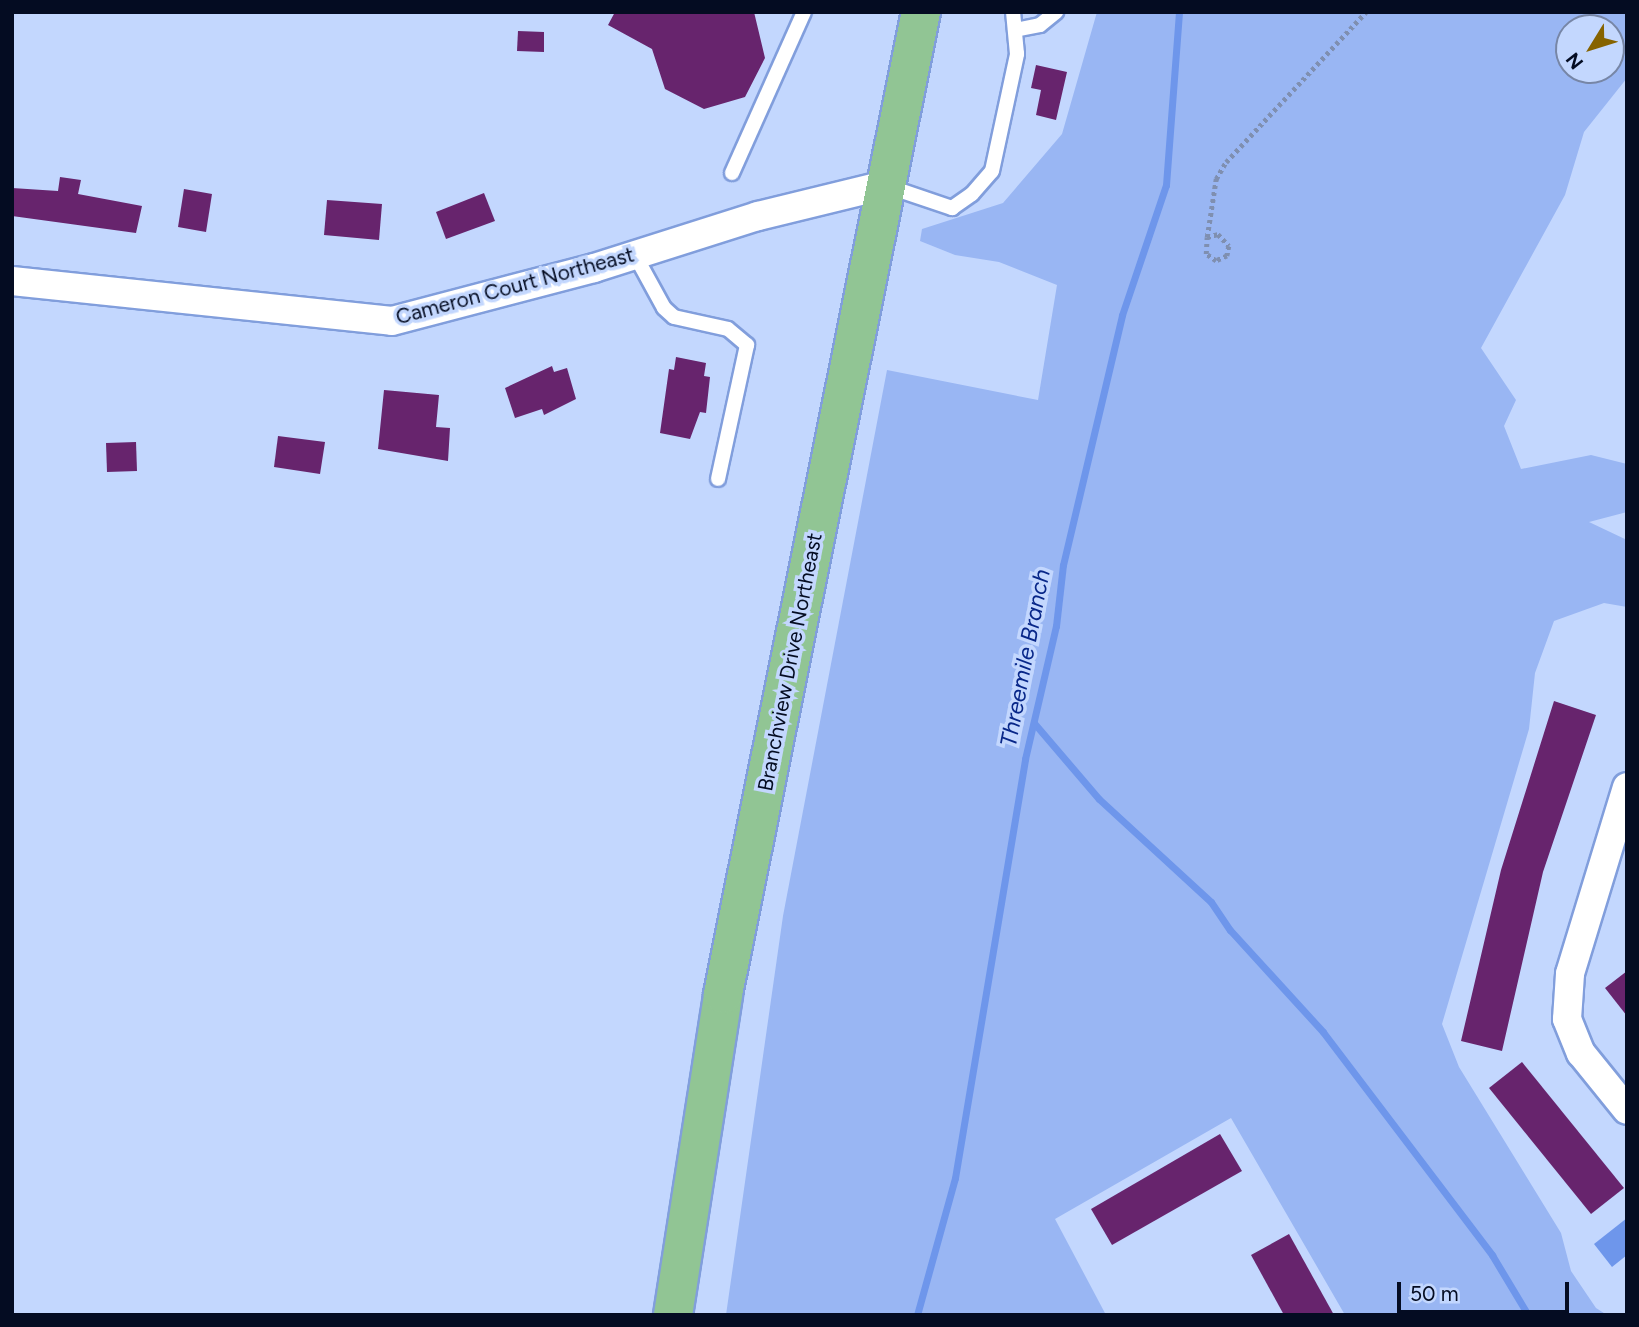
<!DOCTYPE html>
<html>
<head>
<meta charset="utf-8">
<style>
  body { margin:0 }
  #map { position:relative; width:1639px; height:1327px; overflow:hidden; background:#c3d7fe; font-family:Figtree,sans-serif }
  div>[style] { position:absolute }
  .green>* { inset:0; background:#99b6f3 }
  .water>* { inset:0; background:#6e96eb }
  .stream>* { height:7px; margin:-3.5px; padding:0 3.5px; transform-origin:3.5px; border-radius:3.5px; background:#6e96eb }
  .building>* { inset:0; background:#67246d }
  .path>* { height:4.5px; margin-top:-2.25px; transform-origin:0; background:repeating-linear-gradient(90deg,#7f8fb0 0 3.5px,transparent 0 7px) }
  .roads { filter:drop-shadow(2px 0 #819edc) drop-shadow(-2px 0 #819edc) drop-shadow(0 2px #819edc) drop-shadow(0 -2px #819edc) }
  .service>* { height:14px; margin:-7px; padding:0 7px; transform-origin:7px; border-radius:7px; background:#fff }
  .minor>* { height:28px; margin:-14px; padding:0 14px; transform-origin:14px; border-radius:14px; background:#fff }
  .primary>* { height:38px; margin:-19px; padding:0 19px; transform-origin:19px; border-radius:19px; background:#91c594 }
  span { translate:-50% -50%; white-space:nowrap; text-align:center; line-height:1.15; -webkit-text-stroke:7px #c3d7fe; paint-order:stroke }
  .street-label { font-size:21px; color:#040c22 }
  .water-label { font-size:23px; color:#082789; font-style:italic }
  .frame { position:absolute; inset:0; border:14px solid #040c22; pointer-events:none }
  .north { position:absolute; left:1555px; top:14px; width:70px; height:70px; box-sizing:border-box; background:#c3d7fe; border:2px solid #7786a6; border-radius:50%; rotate:232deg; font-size:19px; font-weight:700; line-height:28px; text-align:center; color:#040c22 }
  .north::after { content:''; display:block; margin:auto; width:24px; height:32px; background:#866300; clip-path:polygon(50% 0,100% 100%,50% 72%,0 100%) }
  .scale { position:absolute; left:1397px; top:1282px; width:172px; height:32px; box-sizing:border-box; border:4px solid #040c22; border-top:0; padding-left:9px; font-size:21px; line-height:24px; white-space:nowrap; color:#040c22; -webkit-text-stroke:5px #c3d7fe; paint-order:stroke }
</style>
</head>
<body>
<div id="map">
  <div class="green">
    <div style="clip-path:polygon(evenodd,1097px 12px,1627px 12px,1627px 78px,1584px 132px,1565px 195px,1481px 348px,1516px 400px,1504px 426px,1521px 469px,1591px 455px,1627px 464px,1627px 512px,1589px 522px,1627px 540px,1627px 607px,1604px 603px,1554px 621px,1535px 673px,1529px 729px,1442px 1024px,1459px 1067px,1561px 1233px,1571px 1271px,1596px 1308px,1607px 1315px,1345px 1315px,1231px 1118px,1055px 1219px,1106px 1315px,726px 1315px,783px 916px,887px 370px,1038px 400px,1057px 285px,999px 262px,955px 255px,920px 241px,922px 229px,1003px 203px,1062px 134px,1097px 12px,1569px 28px,1611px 28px,1611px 70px,1569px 70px,1569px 28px)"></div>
  </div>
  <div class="water">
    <div style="clip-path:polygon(1627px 1218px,1627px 1255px,1612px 1267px,1594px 1244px)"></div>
  </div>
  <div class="stream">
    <div style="left:1034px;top:723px;width:100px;rotate:49.5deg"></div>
    <div style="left:1099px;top:799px;width:152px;rotate:42.6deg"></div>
    <div style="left:1211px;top:902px;width:34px;rotate:56deg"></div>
    <div style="left:1230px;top:930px;width:138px;rotate:47.6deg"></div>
    <div style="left:1323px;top:1032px;width:280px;rotate:52.8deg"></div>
    <div style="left:1492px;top:1255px;width:70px;rotate:59deg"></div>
    <div style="left:917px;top:1315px;width:142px;rotate:-74.5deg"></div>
    <div style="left:955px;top:1178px;width:425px;rotate:-80.5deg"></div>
    <div style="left:1025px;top:759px;width:137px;rotate:-76.9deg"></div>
    <div style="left:1056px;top:626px;width:61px;rotate:-83.5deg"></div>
    <div style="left:1063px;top:565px;width:257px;rotate:-76.7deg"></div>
    <div style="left:1122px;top:315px;width:137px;rotate:-71.3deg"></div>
    <div style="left:1166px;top:185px;width:173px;rotate:-85.7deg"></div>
  </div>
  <div class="building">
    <div style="clip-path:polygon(615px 12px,754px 12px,765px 58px,745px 97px,704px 109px,665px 89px,652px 49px,608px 25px)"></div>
    <div style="clip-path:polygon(518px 31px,544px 32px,544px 52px,517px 51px)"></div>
    <div style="clip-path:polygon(1036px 65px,1067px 72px,1056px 120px,1036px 115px,1041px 90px,1031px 88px)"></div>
    <div style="clip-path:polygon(60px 177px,81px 180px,78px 194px,142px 206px,136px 233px,12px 216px,12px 188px,58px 191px)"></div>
    <div style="clip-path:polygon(184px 189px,212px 194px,206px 232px,178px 227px)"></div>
    <div style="clip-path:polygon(484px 193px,495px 221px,446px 239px,436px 212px)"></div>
    <div style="clip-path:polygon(327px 200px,382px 204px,379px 240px,324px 235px)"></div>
    <div style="clip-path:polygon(676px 357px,706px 363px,704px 376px,710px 377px,706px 413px,700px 412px,690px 439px,660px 433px,669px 369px,674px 370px)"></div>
    <div style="clip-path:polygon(552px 366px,554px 372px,567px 368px,576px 399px,544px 415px,542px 409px,515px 418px,505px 388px)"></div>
    <div style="clip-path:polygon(384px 390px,439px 395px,436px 427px,450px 428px,448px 461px,378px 449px)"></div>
    <div style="clip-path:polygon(278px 436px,325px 442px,320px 474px,274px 467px)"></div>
    <div style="clip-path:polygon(136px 442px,137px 471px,107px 472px,106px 443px)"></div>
    <div style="clip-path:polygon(1554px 701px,1596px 715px,1543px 872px,1502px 1051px,1461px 1041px,1501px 870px)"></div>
    <div style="clip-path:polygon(1627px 971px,1627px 1016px,1605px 988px)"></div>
    <div style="clip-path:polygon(1522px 1062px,1624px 1188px,1591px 1214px,1489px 1088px)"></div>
    <div style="clip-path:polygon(1220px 1134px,1242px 1171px,1112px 1245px,1091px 1209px)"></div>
    <div style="clip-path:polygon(1289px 1234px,1334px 1315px,1284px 1315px,1251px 1255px)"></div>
  </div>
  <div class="path">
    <div style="left:1207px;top:237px;width:11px;rotate:-15deg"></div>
    <div style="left:1218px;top:234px;width:16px;rotate:47deg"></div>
    <div style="left:1229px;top:246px;width:10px;rotate:101deg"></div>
    <div style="left:1227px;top:256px;width:12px;rotate:156deg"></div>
    <div style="left:1216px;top:261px;width:12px;rotate:-145deg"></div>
    <div style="left:1206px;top:254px;width:17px;rotate:-87deg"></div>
    <div style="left:1207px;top:237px;width:59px;rotate:-81.2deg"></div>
    <div style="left:1216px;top:179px;width:20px;rotate:-60deg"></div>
    <div style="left:1226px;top:162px;width:205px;rotate:-47deg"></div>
  </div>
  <div class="roads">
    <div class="service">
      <div style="left:1015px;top:30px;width:25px;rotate:-11deg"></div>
      <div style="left:1040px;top:25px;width:21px;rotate:-39deg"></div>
      <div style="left:732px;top:173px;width:176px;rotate:-65.9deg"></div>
      <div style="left:887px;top:186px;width:69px;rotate:18.7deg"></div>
      <div style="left:952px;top:208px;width:24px;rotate:-35deg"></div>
      <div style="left:972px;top:194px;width:30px;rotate:-49deg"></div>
      <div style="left:992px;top:171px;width:120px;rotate:-77.9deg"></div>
      <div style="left:1017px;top:54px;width:42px;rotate:-95.4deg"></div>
      <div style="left:635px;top:255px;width:60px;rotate:61.3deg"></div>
      <div style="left:664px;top:308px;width:13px;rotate:42deg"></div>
      <div style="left:674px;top:317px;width:55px;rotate:12.5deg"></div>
      <div style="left:728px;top:329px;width:25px;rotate:40deg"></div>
      <div style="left:747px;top:345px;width:137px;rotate:102.2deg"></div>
    </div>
    <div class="minor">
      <div style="left:12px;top:281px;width:382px;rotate:6deg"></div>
      <div style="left:392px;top:321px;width:209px;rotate:-14.7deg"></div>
      <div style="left:594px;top:268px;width:172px;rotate:-17.6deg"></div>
      <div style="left:758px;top:216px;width:131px;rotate:-13.7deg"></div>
      <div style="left:1627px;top:787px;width:195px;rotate:107deg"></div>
      <div style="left:1570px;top:974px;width:45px;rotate:93.8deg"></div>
      <div style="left:1567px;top:1019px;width:37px;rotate:68deg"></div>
      <div style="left:1581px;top:1053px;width:73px;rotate:51.1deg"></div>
    </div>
    <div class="primary">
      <div style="left:673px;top:1315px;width:325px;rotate:-81.1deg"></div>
      <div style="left:723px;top:994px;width:1002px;rotate:-78.6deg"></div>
    </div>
  </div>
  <div class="street-label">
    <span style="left:515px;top:286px;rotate:-15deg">Cameron Court Northeast</span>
    <span style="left:790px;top:662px;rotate:-79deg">Branchview Drive Northeast</span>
  </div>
  <div class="water-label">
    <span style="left:1025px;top:658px;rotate:-79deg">Threemile Branch</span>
  </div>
  <div class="frame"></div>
  <div class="north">N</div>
  <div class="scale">50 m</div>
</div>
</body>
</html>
